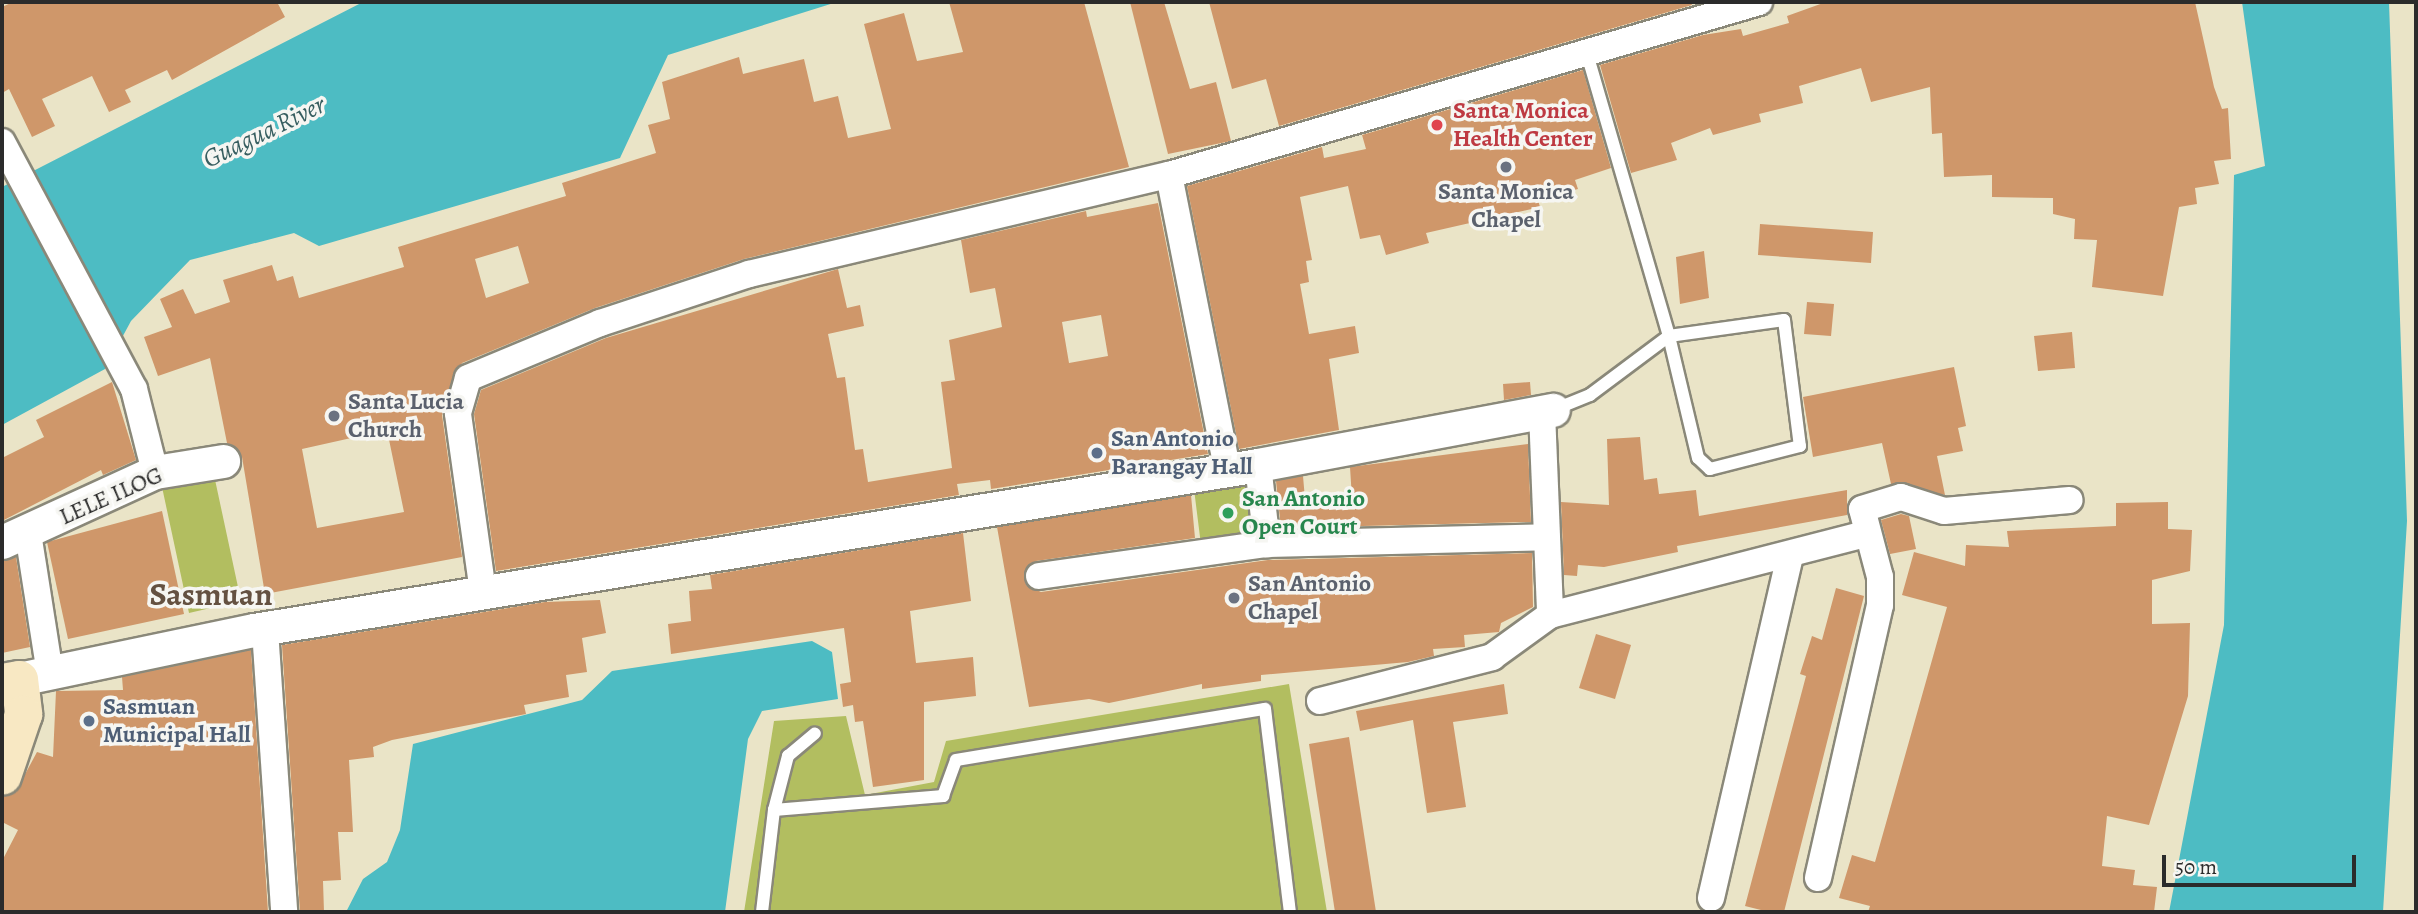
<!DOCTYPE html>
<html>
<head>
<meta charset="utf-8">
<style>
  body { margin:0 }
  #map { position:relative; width:2418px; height:914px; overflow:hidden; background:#eae4c7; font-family:Alegreya,serif }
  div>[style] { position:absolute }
  .green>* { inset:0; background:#b2be60 }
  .water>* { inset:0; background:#4dbcc3 }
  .building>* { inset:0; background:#cf976a }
  .roads { filter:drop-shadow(2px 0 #8a8879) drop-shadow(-2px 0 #8a8879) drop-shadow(0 2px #8a8879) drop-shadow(0 -2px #8a8879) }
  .service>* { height:12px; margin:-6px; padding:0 6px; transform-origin:6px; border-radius:6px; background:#fff }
  .minor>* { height:26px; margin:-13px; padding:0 13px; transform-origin:13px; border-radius:13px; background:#fff }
  .tertiary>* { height:33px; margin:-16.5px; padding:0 16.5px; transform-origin:16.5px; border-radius:16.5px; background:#fff }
  .secondary>* { height:37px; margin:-18.5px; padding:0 18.5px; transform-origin:18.5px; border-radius:18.5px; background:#f8e8c3 }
  .dots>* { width:19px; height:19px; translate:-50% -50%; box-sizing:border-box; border:4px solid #f6f6f2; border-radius:50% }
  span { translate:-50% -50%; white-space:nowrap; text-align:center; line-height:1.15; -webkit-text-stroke:7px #f6f6f2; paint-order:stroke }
  .health-label { font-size:24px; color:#be3a42; font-weight:700 }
  .left { translate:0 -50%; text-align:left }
  .worship-label { font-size:24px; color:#5b616d; font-weight:700 }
  .service-label { font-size:24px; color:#4e5e75; font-weight:700 }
  .street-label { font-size:24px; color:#2b2b2b }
  .leisure-label { font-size:24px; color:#27864d; font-weight:700 }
  .water-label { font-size:26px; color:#375e60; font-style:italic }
  .district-label { font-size:32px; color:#645141; font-weight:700 }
  .frame { position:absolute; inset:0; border:4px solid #2b2b2b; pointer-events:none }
  .scale { position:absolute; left:2162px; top:855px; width:194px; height:32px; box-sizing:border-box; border:4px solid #2b2b2b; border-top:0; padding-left:9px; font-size:21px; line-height:24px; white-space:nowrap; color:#2b2b2b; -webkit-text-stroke:5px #f6f6f2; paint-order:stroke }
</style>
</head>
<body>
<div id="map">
  <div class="green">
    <div style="clip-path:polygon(214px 475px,241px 601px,189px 613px,162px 487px)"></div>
    <div style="clip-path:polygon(1255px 481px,1262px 537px,1201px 545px,1194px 489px)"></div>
    <div style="clip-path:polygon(1289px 684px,1327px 912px,744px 912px,774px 721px,846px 716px,865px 795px,934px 782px,946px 741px)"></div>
  </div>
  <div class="water">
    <div style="clip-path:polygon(363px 2px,837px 2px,668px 55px,620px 158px,319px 246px,294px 233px,190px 260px,131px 321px,105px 369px,2px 425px,2px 187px)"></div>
    <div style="clip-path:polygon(2242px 2px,2389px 2px,2407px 521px,2383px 912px,2169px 912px,2224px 625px,2234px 175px,2265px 166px)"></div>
    <div style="clip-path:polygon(812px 641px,832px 652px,838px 699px,762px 711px,748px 739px,725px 912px,346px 912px,363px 879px,387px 862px,400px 830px,413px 744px,582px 700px,612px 671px)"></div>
  </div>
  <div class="building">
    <div style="clip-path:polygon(13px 2px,277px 2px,285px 17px,172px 80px,167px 70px,125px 90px,131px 102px,109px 112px,92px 76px,42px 99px,55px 126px,32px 137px,9px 89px,2px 93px,2px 7px)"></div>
    <div style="clip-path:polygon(evenodd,949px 2px,1084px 2px,1129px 167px,744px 259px,595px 308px,462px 363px,442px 415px,462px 557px,265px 594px,242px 457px,227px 443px,210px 358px,158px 376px,144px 337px,172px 327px,160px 299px,183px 289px,195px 314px,230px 302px,223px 280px,272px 265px,277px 281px,293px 276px,299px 298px,404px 267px,398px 247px,566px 196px,562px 183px,656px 153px,648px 125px,670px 119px,662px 82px,739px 57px,743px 74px,804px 59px,814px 102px,838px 96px,848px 138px,891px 129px,864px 24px,904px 13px,917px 61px,963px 52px,949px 2px,518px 246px,529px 283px,486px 298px,475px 259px,518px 246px,949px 2px,387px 430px,404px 512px,317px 528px,302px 449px,387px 430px)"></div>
    <div style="clip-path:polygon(1130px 2px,1164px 2px,1190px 89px,1216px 82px,1231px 141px,1168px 154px)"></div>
    <div style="clip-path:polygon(1209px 2px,1691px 2px,1692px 5px,1279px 126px,1266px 79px,1232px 89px)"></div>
    <div style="clip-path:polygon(1826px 2px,2195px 2px,2214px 87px,2222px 109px,2228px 108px,2231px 159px,2214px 161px,2219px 184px,2195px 188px,2197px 204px,2179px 207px,2163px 296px,2092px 287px,2097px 240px,2074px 239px,2075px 219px,2053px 214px,2053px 198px,1992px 197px,1992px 175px,1944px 177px,1942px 133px,1932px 134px,1930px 87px,1871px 102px,1861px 68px,1799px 86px,1803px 103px,1759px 114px,1761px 122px,1713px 135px,1710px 128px,1671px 143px,1677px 160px,1631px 173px,1600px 65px,1703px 35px,1741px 29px,1743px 36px,1789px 23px,1787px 16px)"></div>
    <div style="clip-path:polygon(1583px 70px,1611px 168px,1575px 180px,1578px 189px,1538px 200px,1540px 207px,1426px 233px,1429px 243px,1386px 255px,1380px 235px,1360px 239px,1348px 186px,1300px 197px,1312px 260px,1306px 261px,1309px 282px,1300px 284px,1309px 334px,1355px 326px,1359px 353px,1329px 359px,1339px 430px,1239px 449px,1187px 186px,1322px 147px,1324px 158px,1366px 149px,1362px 135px)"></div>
    <div style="clip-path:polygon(evenodd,1158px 203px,1208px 454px,991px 489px,990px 480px,957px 484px,959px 495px,496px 571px,474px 414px,481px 390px,606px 338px,838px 269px,847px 308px,860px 305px,864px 326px,828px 334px,837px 378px,845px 377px,855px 450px,863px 449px,868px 482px,952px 468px,941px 382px,955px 380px,949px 340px,1002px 327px,995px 288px,970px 293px,961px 240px,1086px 211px,1087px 217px,1158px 203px,1101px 315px,1108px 356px,1069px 363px,1062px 322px,1101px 315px)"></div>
    <div style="clip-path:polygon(1760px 224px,1873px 232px,1871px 263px,1758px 255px)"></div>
    <div style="clip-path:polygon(1704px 251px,1709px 298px,1680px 304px,1676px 257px)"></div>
    <div style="clip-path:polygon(1807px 302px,1834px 304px,1831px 336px,1804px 334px)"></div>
    <div style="clip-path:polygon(2072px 332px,2075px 368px,2038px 371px,2034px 336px)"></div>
    <div style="clip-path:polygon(1954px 367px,1966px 426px,1958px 428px,1963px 451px,1937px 456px,1945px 495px,1891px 484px,1882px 443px,1813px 457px,1803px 397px)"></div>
    <div style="clip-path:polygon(112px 382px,136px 460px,103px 475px,101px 470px,2px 521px,2px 458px,44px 437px,36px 420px)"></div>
    <div style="clip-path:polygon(1530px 382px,1531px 395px,1504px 400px,1503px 384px)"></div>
    <div style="clip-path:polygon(1640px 437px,1644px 480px,1657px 478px,1659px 494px,1696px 490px,1699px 516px,1847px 490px,1847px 515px,1677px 546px,1678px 552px,1604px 567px,1578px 565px,1577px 576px,1564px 575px,1561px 502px,1609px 505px,1607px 439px)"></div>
    <div style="clip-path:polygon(1528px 444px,1531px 522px,1281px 528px,1276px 481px,1303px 476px,1305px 499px,1314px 502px,1352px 499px,1350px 467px)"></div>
    <div style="clip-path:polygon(1191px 495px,1195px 538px,1036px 561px,1025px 570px,1026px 585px,1041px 592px,1268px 560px,1532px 553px,1533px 607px,1501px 623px,1499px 632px,1464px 635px,1465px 647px,1433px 649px,1434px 656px,1408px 662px,1261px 675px,1261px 681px,1202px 689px,1202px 684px,1109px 703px,1089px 699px,1029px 707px,997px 527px)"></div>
    <div style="clip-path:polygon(2168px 502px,2168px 529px,2192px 530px,2190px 571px,2152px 580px,2152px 624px,2190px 623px,2188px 696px,2149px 825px,2107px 816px,2102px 866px,2135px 870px,2133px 885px,2157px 887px,2154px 912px,1868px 912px,1870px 906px,1839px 898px,1852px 855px,1875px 862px,1947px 607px,1902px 595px,1914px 552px,1965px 566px,1966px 545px,2009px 547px,2007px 531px,2116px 526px,2116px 503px)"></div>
    <div style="clip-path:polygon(162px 511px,184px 614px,68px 639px,47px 542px)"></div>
    <div style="clip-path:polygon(1901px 514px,1909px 516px,1916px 549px,1890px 554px,1881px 520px)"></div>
    <div style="clip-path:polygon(963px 533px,971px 601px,910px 611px,916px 663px,973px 657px,976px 696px,924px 702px,924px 780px,873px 787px,863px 721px,855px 722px,853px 705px,843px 707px,840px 684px,851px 682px,844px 628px,671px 654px,668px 624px,691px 621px,689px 591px,712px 589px,710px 575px)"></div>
    <div style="clip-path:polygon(16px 557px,30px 647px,2px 653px,2px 561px)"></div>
    <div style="clip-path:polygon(1836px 588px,1864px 596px,1784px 912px,1769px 912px,1745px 906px,1806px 676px,1800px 674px,1812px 636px,1822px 640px)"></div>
    <div style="clip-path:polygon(600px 600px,606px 633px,582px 638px,587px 672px,566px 675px,569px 697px,524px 705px,526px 714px,392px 740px,373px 747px,374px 757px,349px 760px,353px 832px,338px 832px,341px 880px,323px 881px,324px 912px,300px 912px,282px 645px,545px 602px)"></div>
    <div style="clip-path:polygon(1596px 634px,1631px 645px,1615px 699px,1579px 688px)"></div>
    <div style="clip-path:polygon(251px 650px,268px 912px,2px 912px,2px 861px,18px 830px,2px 822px,2px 796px,16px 791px,37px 752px,53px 757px,56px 691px,123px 690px,122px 677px)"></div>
    <div style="clip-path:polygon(1504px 684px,1508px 714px,1453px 722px,1466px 807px,1427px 813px,1413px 720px,1360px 731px,1356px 711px)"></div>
    <div style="clip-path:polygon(1349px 737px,1376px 912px,1335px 912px,1309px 744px)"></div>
  </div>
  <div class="roads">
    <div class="service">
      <div style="left:1784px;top:320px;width:127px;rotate:82.8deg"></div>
      <div style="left:1800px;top:446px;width:93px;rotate:165.7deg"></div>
      <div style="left:1710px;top:469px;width:16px;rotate:-137deg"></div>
      <div style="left:1698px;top:458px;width:125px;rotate:-103.4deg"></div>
      <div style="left:1669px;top:336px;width:116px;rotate:-7.9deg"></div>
      <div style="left:1553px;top:410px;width:40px;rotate:-22deg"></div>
      <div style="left:1590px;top:395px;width:99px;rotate:-36.8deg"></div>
      <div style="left:1669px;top:336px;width:295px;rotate:-106.2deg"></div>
      <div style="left:774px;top:810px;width:56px;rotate:-75.5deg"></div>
      <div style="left:788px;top:756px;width:35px;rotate:-40deg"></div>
      <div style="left:762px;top:912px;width:103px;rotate:-83.3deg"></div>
      <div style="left:774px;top:810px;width:170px;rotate:-4.7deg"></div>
      <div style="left:943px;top:796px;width:38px;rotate:-70deg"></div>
      <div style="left:956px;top:760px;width:313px;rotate:-9.4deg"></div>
      <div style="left:1265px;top:709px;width:205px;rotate:83deg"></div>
    </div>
    <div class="minor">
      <div style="left:2px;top:142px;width:280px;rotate:61.9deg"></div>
      <div style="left:134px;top:389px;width:86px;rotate:75.8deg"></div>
      <div style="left:1169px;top:175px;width:300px;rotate:78.8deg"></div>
      <div style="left:1542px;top:412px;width:203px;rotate:87.7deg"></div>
      <div style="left:1258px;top:465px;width:80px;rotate:83.5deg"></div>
      <div style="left:28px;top:533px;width:142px;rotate:81.1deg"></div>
      <div style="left:1039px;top:576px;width:230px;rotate:-8deg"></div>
      <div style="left:1267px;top:544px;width:277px;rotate:-1.4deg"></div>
      <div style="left:483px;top:592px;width:181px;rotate:-98deg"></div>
      <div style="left:458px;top:413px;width:36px;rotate:-74deg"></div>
      <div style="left:468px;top:378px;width:143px;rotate:-22.6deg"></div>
      <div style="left:600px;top:323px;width:157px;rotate:-18.2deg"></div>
      <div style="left:749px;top:274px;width:432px;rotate:-13.3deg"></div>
      <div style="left:1169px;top:175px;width:615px;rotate:-16.34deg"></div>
      <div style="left:265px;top:630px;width:283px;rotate:86.1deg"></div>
      <div style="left:1320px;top:701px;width:178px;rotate:-14.3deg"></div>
      <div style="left:1492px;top:657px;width:72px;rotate:-35.9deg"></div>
      <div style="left:1550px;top:615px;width:325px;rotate:-14.4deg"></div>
      <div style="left:1818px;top:878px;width:280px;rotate:-77.2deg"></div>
      <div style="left:1880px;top:605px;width:28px;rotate:-90deg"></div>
      <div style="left:1880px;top:577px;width:70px;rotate:-104.8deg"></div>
      <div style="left:1862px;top:509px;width:41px;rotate:-17.1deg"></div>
      <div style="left:1901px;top:497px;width:45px;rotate:18deg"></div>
      <div style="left:1944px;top:511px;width:126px;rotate:-5deg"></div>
      <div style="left:1711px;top:898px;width:352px;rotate:-77deg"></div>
    </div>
    <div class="tertiary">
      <div style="left:2px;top:542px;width:168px;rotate:-24.6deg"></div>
      <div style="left:155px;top:472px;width:69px;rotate:-9.2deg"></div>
      <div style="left:19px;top:679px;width:240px;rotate:-11.8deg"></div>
      <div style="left:254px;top:630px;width:1017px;rotate:-9.33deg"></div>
      <div style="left:1258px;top:465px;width:300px;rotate:-10.6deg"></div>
    </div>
    <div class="secondary">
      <div style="left:2px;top:682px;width:17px;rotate:-10deg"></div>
      <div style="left:19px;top:679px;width:35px;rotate:83deg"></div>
      <div style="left:23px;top:714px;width:65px;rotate:108.7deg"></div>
    </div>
  </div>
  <div class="dots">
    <div style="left:1437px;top:125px;background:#e0444e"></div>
    <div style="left:1506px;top:167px;background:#6b7280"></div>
    <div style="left:334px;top:416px;background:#6b7280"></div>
    <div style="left:1097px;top:453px;background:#5c6f8a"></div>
    <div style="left:1228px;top:513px;background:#2e9e5b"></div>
    <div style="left:1234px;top:598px;background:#6b7280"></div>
    <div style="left:89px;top:721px;background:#5c6f8a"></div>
  </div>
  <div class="health-label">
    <span class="left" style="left:1453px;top:125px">Santa Monica<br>Health Center</span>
  </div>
  <div class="worship-label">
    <span style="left:1506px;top:206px">Santa Monica<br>Chapel</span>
    <span class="left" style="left:348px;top:416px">Santa Lucia<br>Church</span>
    <span class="left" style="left:1248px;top:598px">San Antonio<br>Chapel</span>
  </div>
  <div class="service-label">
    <span class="left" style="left:1111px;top:453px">San Antonio<br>Barangay Hall</span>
    <span class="left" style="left:103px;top:721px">Sasmuan<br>Municipal Hall</span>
  </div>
  <div class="street-label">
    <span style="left:111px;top:496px;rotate:-24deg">LELE ILOG</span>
  </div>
  <div class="leisure-label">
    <span class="left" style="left:1242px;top:513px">San Antonio<br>Open Court</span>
  </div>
  <div class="water-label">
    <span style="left:264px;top:132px;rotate:-26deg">Guagua River</span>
  </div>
  <div class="district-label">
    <span style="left:211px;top:594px">Sasmuan</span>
  </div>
  <div class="frame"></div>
  <div class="scale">50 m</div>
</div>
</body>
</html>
